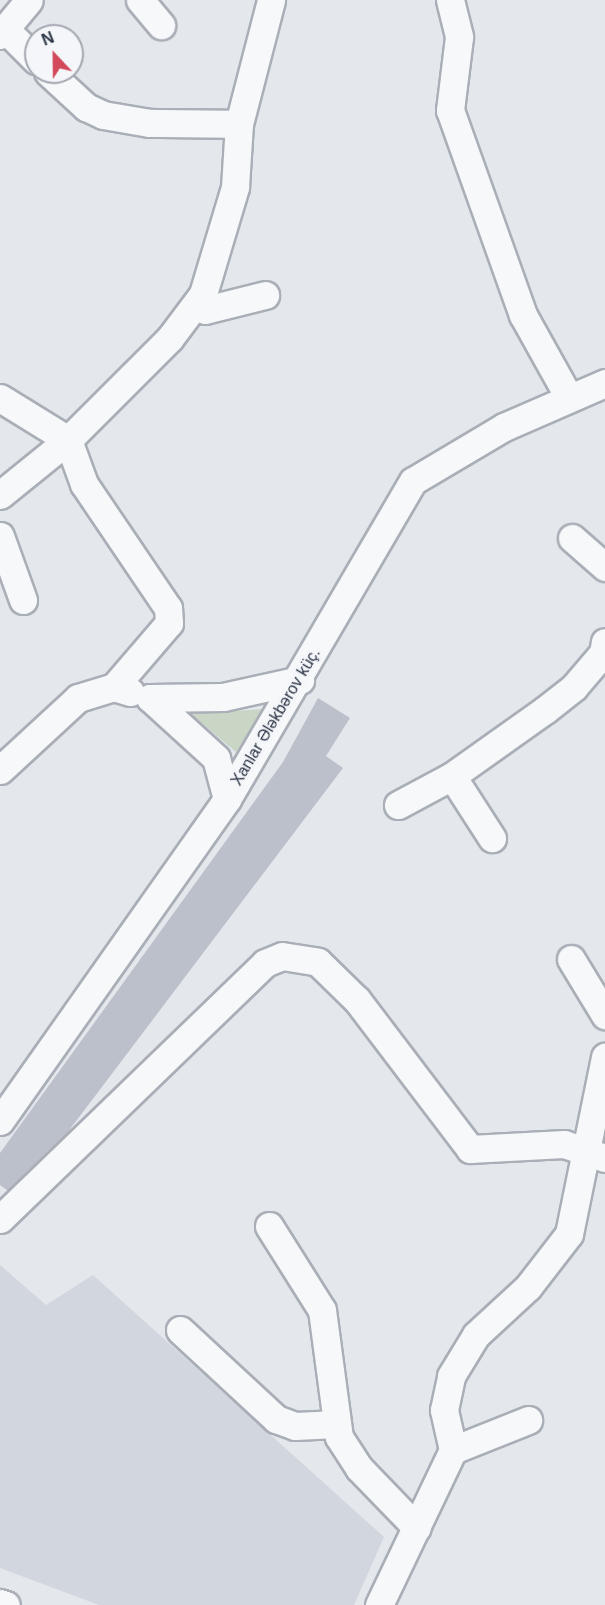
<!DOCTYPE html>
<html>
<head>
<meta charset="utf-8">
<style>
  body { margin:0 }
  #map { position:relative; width:605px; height:1605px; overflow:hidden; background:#e4e7ec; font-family:Arial,sans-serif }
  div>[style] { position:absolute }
  .built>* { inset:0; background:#d2d6de }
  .green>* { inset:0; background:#c9d6c5 }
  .building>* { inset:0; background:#bbc0ca }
  .roads { filter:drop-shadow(2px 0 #a9aeb7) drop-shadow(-2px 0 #a9aeb7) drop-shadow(0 2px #a9aeb7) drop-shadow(0 -2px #a9aeb7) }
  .minor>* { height:27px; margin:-13.5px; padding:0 13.5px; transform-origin:13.5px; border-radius:13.5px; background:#f7f8fa }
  span { translate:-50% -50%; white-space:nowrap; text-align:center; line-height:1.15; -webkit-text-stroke:6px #f4f6f9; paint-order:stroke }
  .street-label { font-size:16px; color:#2b3445 }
  .north { position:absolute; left:24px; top:24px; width:60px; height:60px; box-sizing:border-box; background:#f4f6f9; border:2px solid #a4a8b1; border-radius:50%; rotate:338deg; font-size:16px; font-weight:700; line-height:24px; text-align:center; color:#2b3445 }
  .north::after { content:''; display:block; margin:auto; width:21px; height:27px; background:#d1495b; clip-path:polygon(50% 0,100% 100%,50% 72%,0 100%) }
</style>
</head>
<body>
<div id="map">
  <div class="built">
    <div style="clip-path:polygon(0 1265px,46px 1305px,93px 1275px,384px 1537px,354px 1605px,99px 1605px,0 1568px)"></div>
  </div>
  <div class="green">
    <div style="clip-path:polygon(264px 709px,236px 752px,191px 714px)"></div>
  </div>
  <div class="building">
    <div style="clip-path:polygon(318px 698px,350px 718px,326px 756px,343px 768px,18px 1198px,0 1185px,0 1153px,283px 762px)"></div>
  </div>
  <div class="roads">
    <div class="minor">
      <div style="left:140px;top:0;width:33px;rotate:50deg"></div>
      <div style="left:450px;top:0;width:38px;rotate:76deg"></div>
      <div style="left:459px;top:37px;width:74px;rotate:97deg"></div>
      <div style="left:450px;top:110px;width:218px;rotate:70.4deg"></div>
      <div style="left:523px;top:315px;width:93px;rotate:60.9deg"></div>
      <div style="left:5px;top:29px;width:44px;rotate:45deg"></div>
      <div style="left:0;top:35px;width:45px;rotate:-50.4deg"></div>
      <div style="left:48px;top:72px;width:52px;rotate:42.6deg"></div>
      <div style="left:86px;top:107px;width:19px;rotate:25deg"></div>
      <div style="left:103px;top:115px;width:48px;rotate:9.7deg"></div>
      <div style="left:150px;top:123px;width:89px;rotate:0.6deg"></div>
      <div style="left:203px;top:294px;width:16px;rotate:83deg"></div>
      <div style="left:205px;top:310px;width:62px;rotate:-14deg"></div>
      <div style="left:0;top:398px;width:80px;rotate:31.7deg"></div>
      <div style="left:68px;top:440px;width:47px;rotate:70deg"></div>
      <div style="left:84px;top:484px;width:150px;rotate:55.9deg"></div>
      <div style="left:168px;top:608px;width:15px;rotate:86deg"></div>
      <div style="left:169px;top:623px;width:84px;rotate:130.7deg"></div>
      <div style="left:0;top:495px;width:87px;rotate:-39deg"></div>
      <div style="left:68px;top:440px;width:144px;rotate:-45deg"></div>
      <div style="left:170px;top:338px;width:55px;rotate:-53.1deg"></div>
      <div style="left:203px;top:294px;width:112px;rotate:-73.3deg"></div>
      <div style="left:235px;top:187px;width:63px;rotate:-86.4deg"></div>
      <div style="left:239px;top:124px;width:128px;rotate:-75.5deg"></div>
      <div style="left:0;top:536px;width:68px;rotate:70.2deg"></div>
      <div style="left:572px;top:538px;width:44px;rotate:41.3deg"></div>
      <div style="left:0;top:770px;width:106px;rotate:-42.7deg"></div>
      <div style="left:78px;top:698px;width:38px;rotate:-17deg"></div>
      <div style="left:114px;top:687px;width:17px;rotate:17deg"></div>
      <div style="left:452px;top:776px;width:74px;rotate:57.2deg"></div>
      <div style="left:227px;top:799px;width:42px;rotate:-105deg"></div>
      <div style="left:216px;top:758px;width:89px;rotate:-137.7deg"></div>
      <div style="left:150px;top:698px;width:73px;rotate:-0.8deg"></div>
      <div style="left:223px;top:697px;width:79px;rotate:-12.4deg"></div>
      <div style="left:398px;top:805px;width:61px;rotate:-28.2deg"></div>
      <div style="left:452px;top:776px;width:114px;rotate:-35.4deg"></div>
      <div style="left:545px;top:710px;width:37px;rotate:-38deg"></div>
      <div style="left:574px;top:687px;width:45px;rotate:-49.5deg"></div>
      <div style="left:603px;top:653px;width:11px;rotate:-80deg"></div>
      <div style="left:571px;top:959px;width:66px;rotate:58.7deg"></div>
      <div style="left:0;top:1121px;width:394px;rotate:-54.8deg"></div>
      <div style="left:227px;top:799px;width:368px;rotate:-59.7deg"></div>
      <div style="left:413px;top:481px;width:106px;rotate:-30.7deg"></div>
      <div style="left:504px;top:427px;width:110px;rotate:-23.5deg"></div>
      <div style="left:0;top:1219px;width:368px;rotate:-44deg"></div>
      <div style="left:265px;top:963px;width:18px;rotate:-22deg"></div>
      <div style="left:282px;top:956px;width:36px;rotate:9deg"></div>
      <div style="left:318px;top:962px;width:54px;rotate:44.3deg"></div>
      <div style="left:357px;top:1000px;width:187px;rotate:52.8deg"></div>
      <div style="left:470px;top:1149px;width:94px;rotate:-3deg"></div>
      <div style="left:564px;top:1144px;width:43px;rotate:18.9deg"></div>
      <div style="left:269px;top:1226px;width:99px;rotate:57.8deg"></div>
      <div style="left:322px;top:1310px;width:128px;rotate:82.4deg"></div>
      <div style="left:339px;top:1437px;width:37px;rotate:57deg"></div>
      <div style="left:359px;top:1468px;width:83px;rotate:46deg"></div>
      <div style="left:180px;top:1330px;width:131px;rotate:42.8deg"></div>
      <div style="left:276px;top:1419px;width:20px;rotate:20deg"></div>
      <div style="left:295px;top:1426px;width:42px;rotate:-2.7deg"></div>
      <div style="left:453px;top:1450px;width:81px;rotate:-21.8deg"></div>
      <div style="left:0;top:1603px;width:6px;rotate:18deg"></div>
      <div style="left:379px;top:1605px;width:172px;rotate:-64.5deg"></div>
      <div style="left:453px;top:1450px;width:41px;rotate:-102.7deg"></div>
      <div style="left:444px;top:1410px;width:35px;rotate:-78deg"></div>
      <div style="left:451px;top:1376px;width:48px;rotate:-58.6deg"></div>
      <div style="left:476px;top:1335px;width:71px;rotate:-42.7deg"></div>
      <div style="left:528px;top:1287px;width:67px;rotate:-52.3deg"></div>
      <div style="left:569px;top:1234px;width:181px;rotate:-78.5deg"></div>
    </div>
  </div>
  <div class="street-label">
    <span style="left:276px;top:717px;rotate:-59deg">Xanlar Ələkbərov küç.</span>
  </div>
  <div class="north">N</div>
</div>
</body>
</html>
